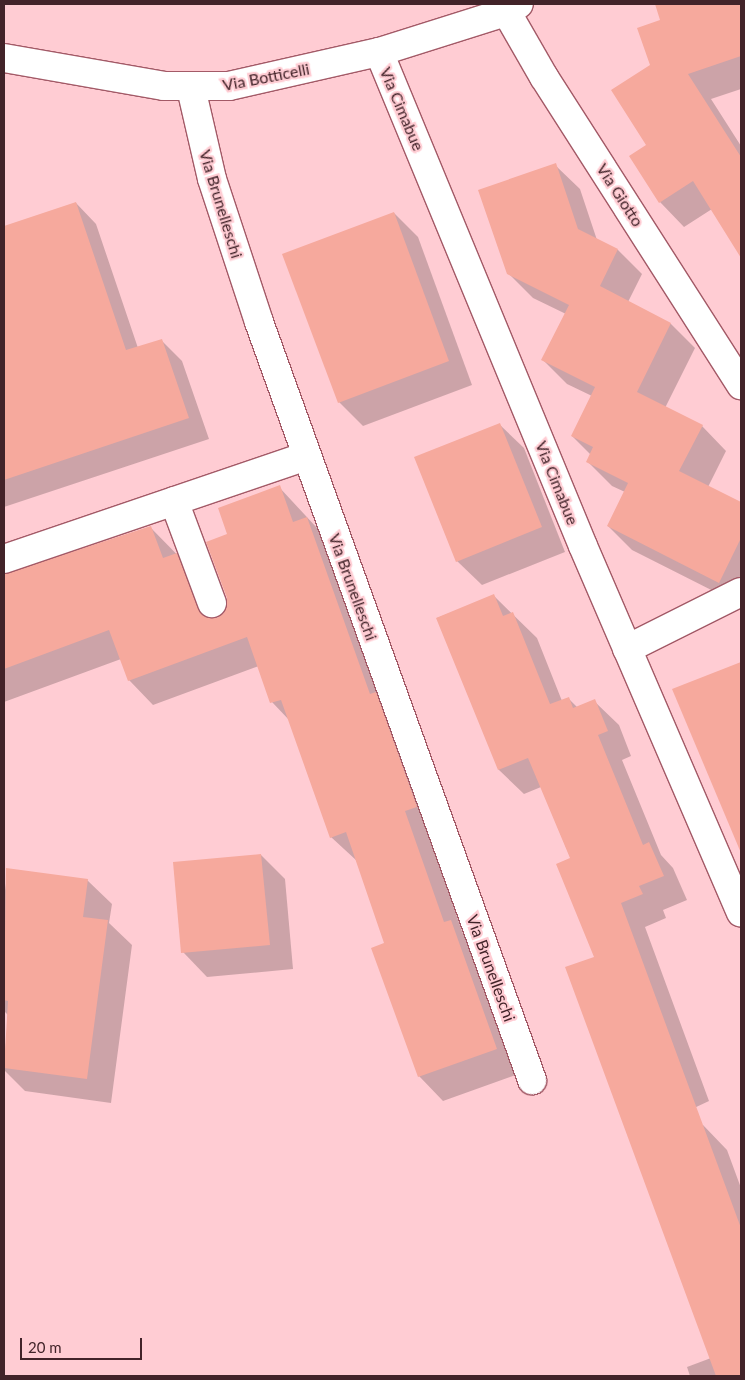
<!DOCTYPE html>
<html>
<head>
<meta charset="utf-8">
<style>
  body { margin:0 }
  #map { position:relative; width:745px; height:1380px; overflow:hidden; background:#ffccd3; font-family:Lato,sans-serif }
  div>[style] { position:absolute }
  .shadow>* { inset:0; background:#0003 }
  .building>* { inset:0; background:#f6a99d }
  .roads { filter:drop-shadow(1px 0 #a35a67) drop-shadow(-1px 0 #a35a67) drop-shadow(0 1px #a35a67) drop-shadow(0 -1px #a35a67) }
  .minor>* { height:28px; margin:-14px; padding:0 14px; transform-origin:14px; border-radius:14px; background:#fff }
  span { translate:-50% -50%; white-space:nowrap; text-align:center; line-height:1.15; -webkit-text-stroke:4.5px #ffccd3; paint-order:stroke }
  .street-label { font-size:16px; color:#422329 }
  .frame { position:absolute; inset:0; border:5px solid #422329; pointer-events:none }
  .scale { position:absolute; left:20px; top:1338px; width:122px; height:22px; box-sizing:border-box; border:2px solid #422329; border-top:0; padding-left:6px; font-size:15px; line-height:18px; white-space:nowrap; color:#422329; -webkit-text-stroke:4px #ffccd3; paint-order:stroke }
</style>
</head>
<body>
<div id="map">
  <div class="shadow">
    <div style="clip-path:polygon(656px 4px,741px 4px,741px 89px,711px 99px,741px 146px,741px 256px,712px 209px,684px 227px,660px 202px,631px 156px,648px 145px,651px 65px,662px 21px)"></div>
    <div style="clip-path:polygon(555px 165px,580px 189px,597px 240px,618px 250px,642px 274px,628px 302px,671px 324px,695px 348px,665px 408px,702px 426px,726px 451px,708px 487px,741px 504px,741px 605px,632px 550px,608px 526px,625px 492px,612px 486px,588px 462px,591px 455px,572px 436px,592px 396px,567px 384px,543px 360px,566px 314px,533px 298px,508px 273px)"></div>
    <div style="clip-path:polygon(76px 203px,96px 224px,138px 348px,161px 340px,182px 361px,209px 439px,4px 507px,4px 227px)"></div>
    <div style="clip-path:polygon(394px 213px,418px 237px,472px 385px,363px 426px,339px 402px)"></div>
    <div style="clip-path:polygon(499px 424px,524px 448px,565px 552px,482px 585px,457px 561px)"></div>
    <div style="clip-path:polygon(279px 487px,331px 543px,441px 831px,429px 836px,463px 934px,475px 946px,521px 1073px,443px 1101px,419px 1076px,386px 944px,357px 861px,331px 837px,290px 721px,272px 702px,259px 666px,153px 705px,129px 680px,121px 659px,4px 702px,4px 576px,150px 527px,201px 579px,217px 619px,225px 613px,228px 598px,229px 535px)"></div>
    <div style="clip-path:polygon(494px 596px,537px 638px,562px 701px,569px 699px,578px 708px,594px 701px,619px 725px,631px 756px,622px 760px,661px 855px,673px 868px,687px 900px,663px 910px,666px 918px,645px 927px,709px 1101px,643px 1132px,571px 859px,541px 787px,524px 794px,499px 770px,437px 618px)"></div>
    <div style="clip-path:polygon(741px 663px,741px 851px,675px 693px,685px 685px)"></div>
    <div style="clip-path:polygon(261px 855px,285px 879px,293px 969px,207px 977px,183px 952px)"></div>
    <div style="clip-path:polygon(8px 869px,87px 880px,112px 904px,109px 923px,132px 945px,111px 1103px,25px 1091px,4px 1070px,8px 1015px,4px 1011px,4px 898px)"></div>
    <div style="clip-path:polygon(703px 1125px,727px 1150px,741px 1188px,741px 1376px,690px 1376px,687px 1367px,711px 1358px)"></div>
  </div>
  <div class="building">
    <div style="clip-path:polygon(655px 4px,741px 4px,741px 56px,688px 74px,741px 157px,741px 258px,693px 181px,659px 203px,629px 156px,646px 145px,611px 90px,650px 65px,637px 28px,660px 20px)"></div>
    <div style="clip-path:polygon(556px 163px,578px 229px,618px 249px,600px 286px,671px 323px,637px 392px,703px 425px,679px 471px,741px 502px,741px 538px,719px 583px,607px 526px,628px 483px,586px 462px,593px 447px,571px 436px,595px 387px,541px 360px,569px 305px,507px 274px,478px 190px)"></div>
    <div style="clip-path:polygon(76px 202px,126px 350px,162px 339px,189px 418px,4px 480px,4px 226px)"></div>
    <div style="clip-path:polygon(394px 212px,449px 361px,338px 403px,282px 254px)"></div>
    <div style="clip-path:polygon(500px 423px,542px 527px,456px 562px,414px 457px)"></div>
    <div style="clip-path:polygon(280px 485px,293px 522px,307px 517px,370px 694px,376px 692px,417px 807px,405px 811px,444px 922px,451px 920px,497px 1049px,418px 1077px,371px 948px,384px 943px,346px 832px,330px 838px,281px 700px,270px 703px,247px 637px,128px 681px,109px 630px,4px 669px,4px 574px,151px 526px,163px 558px,177px 553px,202px 615px,217px 618px,224px 613px,227px 598px,206px 542px,227px 534px,218px 508px)"></div>
    <div style="clip-path:polygon(494px 594px,503px 616px,513px 612px,550px 704px,569px 697px,573px 708px,595px 699px,608px 731px,598px 735px,643px 845px,649px 842px,664px 876px,639px 886px,643px 894px,621px 903px,741px 1228px,741px 1376px,716px 1376px,565px 967px,594px 957px,556px 864px,570px 858px,528px 758px,498px 770px,436px 618px)"></div>
    <div style="clip-path:polygon(741px 662px,741px 853px,672px 689px)"></div>
    <div style="clip-path:polygon(261px 854px,270px 945px,181px 953px,173px 862px)"></div>
    <div style="clip-path:polygon(6px 868px,88px 879px,83px 917px,108px 920px,87px 1079px,4px 1068px,8px 1001px,4px 1000px)"></div>
  </div>
  <div class="roads">
    <div class="minor">
      <div style="left:502px;top:4px;width:84px;rotate:60.1deg"></div>
      <div style="left:544px;top:77px;width:366px;rotate:57.4deg"></div>
      <div style="left:379px;top:52px;width:534px;rotate:67.56deg"></div>
      <div style="left:583px;top:546px;width:399px;rotate:66.7deg"></div>
      <div style="left:4px;top:58px;width:162px;rotate:9.9deg"></div>
      <div style="left:164px;top:86px;width:65px"></div>
      <div style="left:229px;top:86px;width:154px;rotate:-12.8deg"></div>
      <div style="left:379px;top:52px;width:133px;rotate:-17.5deg"></div>
      <div style="left:506px;top:12px;width:15px;rotate:-32deg"></div>
      <div style="left:191px;top:88px;width:93px;rotate:77deg"></div>
      <div style="left:212px;top:179px;width:151px;rotate:71.8deg"></div>
      <div style="left:259px;top:322px;width:806px;rotate:70.19deg"></div>
      <div style="left:174px;top:501px;width:109px;rotate:69.6deg"></div>
      <div style="left:4px;top:559px;width:319px;rotate:-18.8deg"></div>
      <div style="left:627px;top:649px;width:127px;rotate:-26.6deg"></div>
    </div>
  </div>
  <div class="street-label">
    <span style="left:266px;top:77px;rotate:-11deg">Via Botticelli</span>
    <span style="left:402px;top:109px;rotate:67deg">Via Cimabue</span>
    <span style="left:620px;top:195px;rotate:57deg">Via Giotto</span>
    <span style="left:221px;top:204px;rotate:73deg">Via Brunelleschi</span>
    <span style="left:557px;top:483px;rotate:68deg">Via Cimabue</span>
    <span style="left:353px;top:587px;rotate:70deg">Via Brunelleschi</span>
    <span style="left:491px;top:968px;rotate:70deg">Via Brunelleschi</span>
  </div>
  <div class="frame"></div>
  <div class="scale">20 m</div>
</div>
</body>
</html>
